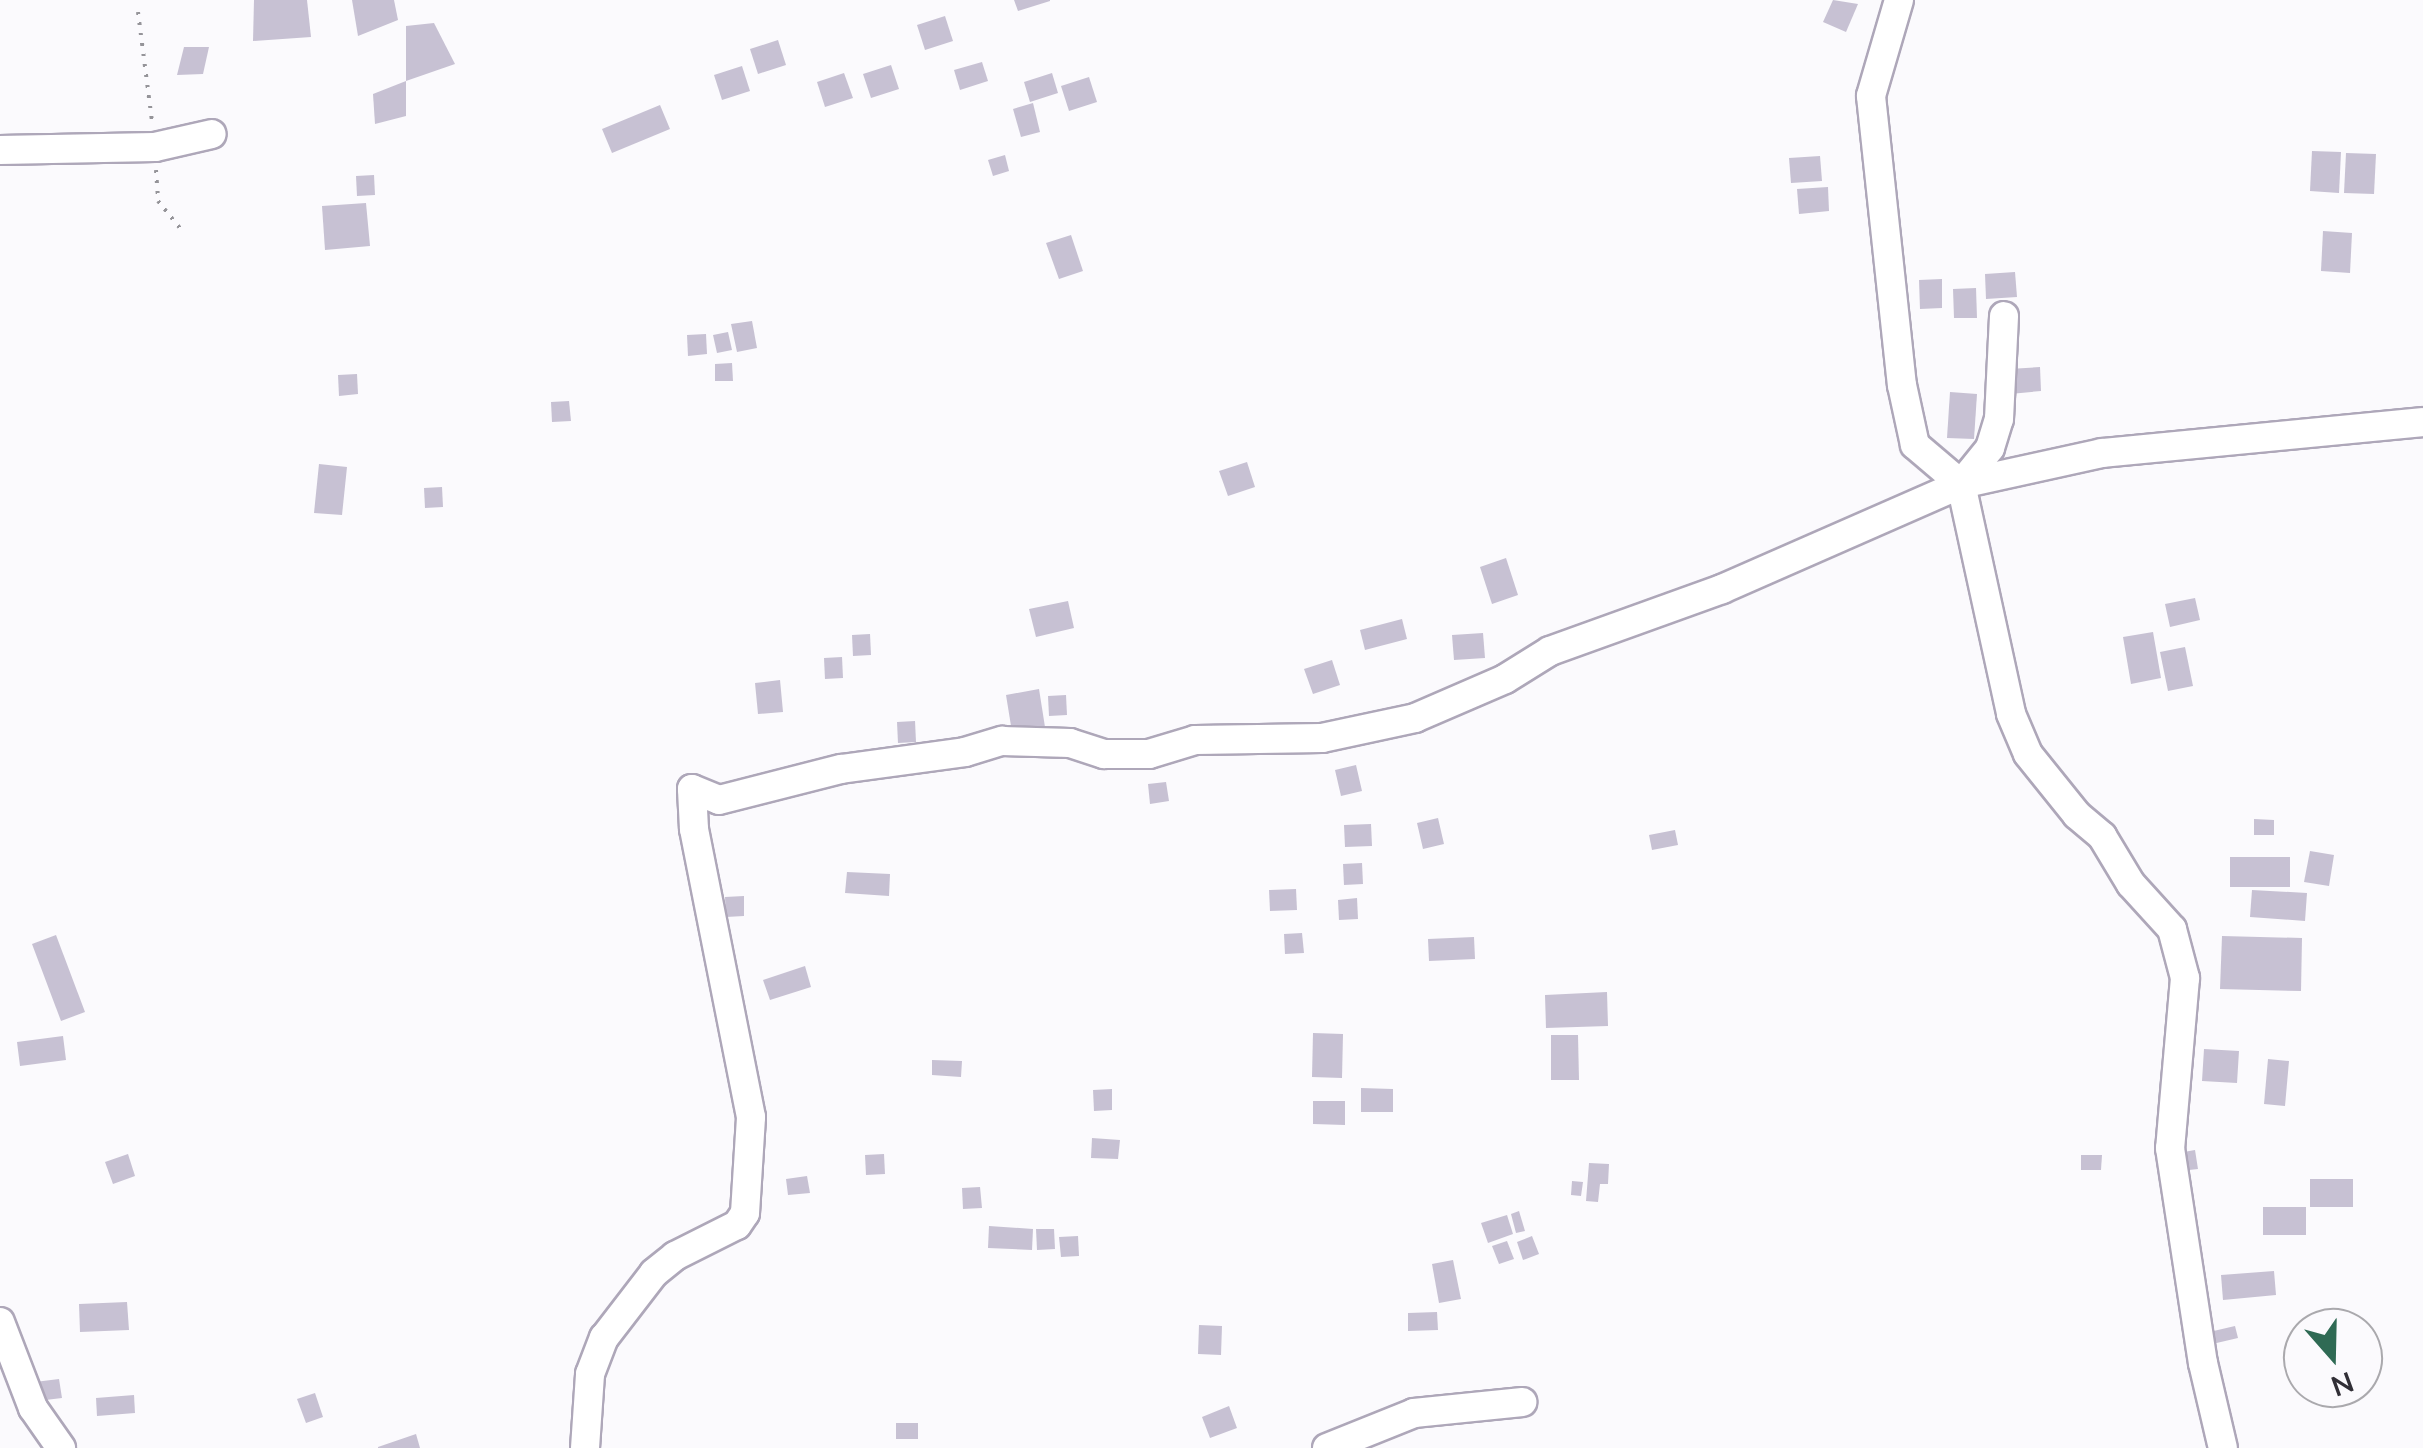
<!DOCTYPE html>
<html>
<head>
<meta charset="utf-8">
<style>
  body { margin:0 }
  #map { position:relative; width:2423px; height:1448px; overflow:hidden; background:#fbfafd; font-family:Mulish,sans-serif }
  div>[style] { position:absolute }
  .building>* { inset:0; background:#c7c1d3 }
  .path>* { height:4px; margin-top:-2px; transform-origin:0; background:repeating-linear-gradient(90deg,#959499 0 2.5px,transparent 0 10.5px) }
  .roads { filter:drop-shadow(2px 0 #aea7b9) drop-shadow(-2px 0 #aea7b9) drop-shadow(0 2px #aea7b9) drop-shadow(0 -2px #aea7b9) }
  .minor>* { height:28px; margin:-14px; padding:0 14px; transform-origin:14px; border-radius:14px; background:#fff }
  span { translate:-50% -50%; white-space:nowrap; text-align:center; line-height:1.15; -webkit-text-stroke:8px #fbfafd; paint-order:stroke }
  .north { position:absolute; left:2283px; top:1308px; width:100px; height:100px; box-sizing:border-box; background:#fbfafd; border:2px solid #aaa9ad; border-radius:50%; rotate:160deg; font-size:28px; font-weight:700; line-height:40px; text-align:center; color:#312f36 }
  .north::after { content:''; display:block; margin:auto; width:35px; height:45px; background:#2f6a54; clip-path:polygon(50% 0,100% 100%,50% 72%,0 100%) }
</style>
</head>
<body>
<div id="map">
  <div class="building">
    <div style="clip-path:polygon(254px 0,307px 0,311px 37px,253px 41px)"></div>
    <div style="clip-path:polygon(352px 0,394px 0,398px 20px,358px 36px)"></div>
    <div style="clip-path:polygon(1014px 0,1050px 0,1050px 1px,1018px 11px)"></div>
    <div style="clip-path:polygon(1833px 0,1858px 4px,1846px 32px,1823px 22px)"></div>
    <div style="clip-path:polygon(945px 16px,953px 41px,925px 50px,917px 25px)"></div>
    <div style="clip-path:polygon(434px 23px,455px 64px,406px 81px,406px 26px)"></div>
    <div style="clip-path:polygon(778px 40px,786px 65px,758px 74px,750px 49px)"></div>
    <div style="clip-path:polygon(184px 47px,209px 47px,203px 74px,177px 75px)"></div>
    <div style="clip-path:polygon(982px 62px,988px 81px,960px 90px,954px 70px)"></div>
    <div style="clip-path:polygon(891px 65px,899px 89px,871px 98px,863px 74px)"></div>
    <div style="clip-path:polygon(742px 66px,750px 91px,722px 100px,714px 75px)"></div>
    <div style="clip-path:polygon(844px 73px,853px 98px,825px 107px,817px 82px)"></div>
    <div style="clip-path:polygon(1052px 73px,1058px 93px,1030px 102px,1024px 82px)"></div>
    <div style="clip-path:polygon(1089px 77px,1097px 102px,1069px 111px,1061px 86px)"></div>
    <div style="clip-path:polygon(406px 81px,406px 116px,375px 124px,373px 94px)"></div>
    <div style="clip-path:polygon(1033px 103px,1040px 132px,1021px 137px,1013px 109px)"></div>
    <div style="clip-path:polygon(660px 105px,670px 129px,612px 153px,602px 129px)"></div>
    <div style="clip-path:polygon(2312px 151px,2341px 152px,2339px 193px,2310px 191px)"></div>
    <div style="clip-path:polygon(2346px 153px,2376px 154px,2374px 194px,2344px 193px)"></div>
    <div style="clip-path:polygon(1005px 155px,1009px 171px,993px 176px,988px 160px)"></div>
    <div style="clip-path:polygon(1820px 156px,1822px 181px,1791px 183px,1789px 158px)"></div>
    <div style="clip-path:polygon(374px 175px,375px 195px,357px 196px,356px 176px)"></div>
    <div style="clip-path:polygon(1828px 187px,1829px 211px,1799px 214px,1797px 189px)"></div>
    <div style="clip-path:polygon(366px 203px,370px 246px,325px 250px,322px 206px)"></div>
    <div style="clip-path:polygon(2323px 231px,2352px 233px,2350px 273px,2321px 271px)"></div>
    <div style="clip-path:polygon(1071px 235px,1083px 271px,1059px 279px,1046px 243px)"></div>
    <div style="clip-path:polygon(2015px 272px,2017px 297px,1986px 299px,1985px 274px)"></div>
    <div style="clip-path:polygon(1942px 279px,1942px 308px,1920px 309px,1919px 280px)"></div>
    <div style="clip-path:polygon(1976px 288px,1977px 318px,1954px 318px,1953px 289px)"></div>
    <div style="clip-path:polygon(752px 321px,757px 348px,737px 352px,731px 324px)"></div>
    <div style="clip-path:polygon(728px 332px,732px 350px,717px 353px,713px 335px)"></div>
    <div style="clip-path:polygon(706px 334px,707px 354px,688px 356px,687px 335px)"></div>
    <div style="clip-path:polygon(732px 363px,733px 381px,715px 381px,715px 364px)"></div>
    <div style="clip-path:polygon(2040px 367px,2041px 391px,2010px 394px,2009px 369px)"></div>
    <div style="clip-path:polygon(357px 374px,358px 394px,339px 396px,338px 375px)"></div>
    <div style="clip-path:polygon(1950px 392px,1977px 394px,1974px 439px,1947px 438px)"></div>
    <div style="clip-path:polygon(569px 401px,571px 421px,552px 422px,551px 402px)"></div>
    <div style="clip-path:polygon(1247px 462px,1255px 487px,1228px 496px,1219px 471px)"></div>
    <div style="clip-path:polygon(319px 464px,347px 467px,342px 515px,314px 513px)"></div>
    <div style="clip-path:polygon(442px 487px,443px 507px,425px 508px,424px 488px)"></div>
    <div style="clip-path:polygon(1506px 558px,1518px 595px,1492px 604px,1480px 567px)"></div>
    <div style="clip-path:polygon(2195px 598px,2200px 620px,2170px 627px,2165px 604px)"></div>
    <div style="clip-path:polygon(1068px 601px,1074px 628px,1036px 637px,1029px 609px)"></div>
    <div style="clip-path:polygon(1402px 619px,1407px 639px,1365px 650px,1360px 630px)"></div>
    <div style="clip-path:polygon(2153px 632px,2161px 678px,2131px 684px,2123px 637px)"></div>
    <div style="clip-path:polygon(1483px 633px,1485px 658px,1454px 660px,1452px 635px)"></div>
    <div style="clip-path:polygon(870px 634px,871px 655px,853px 656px,852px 635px)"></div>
    <div style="clip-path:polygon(2185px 647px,2193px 686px,2168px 691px,2160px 652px)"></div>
    <div style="clip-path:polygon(842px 657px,843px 678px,825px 679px,824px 658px)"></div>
    <div style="clip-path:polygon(1332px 660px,1340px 685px,1313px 694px,1304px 669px)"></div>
    <div style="clip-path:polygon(780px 680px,783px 712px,758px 714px,755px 683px)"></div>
    <div style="clip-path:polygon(1039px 689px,1045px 727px,1012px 732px,1006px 695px)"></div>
    <div style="clip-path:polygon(1066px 695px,1067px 715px,1049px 716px,1048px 696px)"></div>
    <div style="clip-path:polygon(915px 721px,916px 742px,898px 743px,897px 722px)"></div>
    <div style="clip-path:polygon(1356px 765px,1362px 791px,1341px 796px,1335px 770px)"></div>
    <div style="clip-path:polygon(1166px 782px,1169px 801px,1150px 804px,1148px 784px)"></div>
    <div style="clip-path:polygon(1438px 818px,1444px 844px,1423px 849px,1417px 823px)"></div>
    <div style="clip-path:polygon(2254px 819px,2274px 820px,2274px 835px,2254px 835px)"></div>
    <div style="clip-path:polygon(1371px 824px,1372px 846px,1345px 847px,1344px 825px)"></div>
    <div style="clip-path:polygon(1675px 830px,1678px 845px,1652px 850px,1649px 835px)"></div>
    <div style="clip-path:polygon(2310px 851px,2334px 855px,2329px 886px,2304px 882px)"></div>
    <div style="clip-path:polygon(2230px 857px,2290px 857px,2290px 887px,2230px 887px)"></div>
    <div style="clip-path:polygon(1362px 863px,1363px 884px,1344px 885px,1343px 864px)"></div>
    <div style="clip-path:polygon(847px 872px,890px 874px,889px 896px,845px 893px)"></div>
    <div style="clip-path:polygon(1296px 889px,1297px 910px,1270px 911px,1269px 890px)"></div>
    <div style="clip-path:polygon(2252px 890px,2307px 893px,2305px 921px,2250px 917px)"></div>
    <div style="clip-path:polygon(744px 896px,744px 916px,726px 917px,725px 897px)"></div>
    <div style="clip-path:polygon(1357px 898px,1358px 919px,1339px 920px,1338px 900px)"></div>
    <div style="clip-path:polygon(1302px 933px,1304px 953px,1285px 954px,1284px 934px)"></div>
    <div style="clip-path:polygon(56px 935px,85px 1012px,61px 1021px,32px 944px)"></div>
    <div style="clip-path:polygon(2222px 936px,2302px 938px,2301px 991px,2220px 989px)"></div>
    <div style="clip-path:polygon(1474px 937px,1475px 959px,1429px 961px,1428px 939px)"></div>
    <div style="clip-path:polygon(805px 966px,811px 987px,770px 1000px,763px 980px)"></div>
    <div style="clip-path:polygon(1607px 992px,1608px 1026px,1546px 1028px,1545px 995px)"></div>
    <div style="clip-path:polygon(1313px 1033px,1343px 1034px,1342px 1078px,1312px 1077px)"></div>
    <div style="clip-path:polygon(1551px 1035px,1578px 1035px,1579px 1080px,1551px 1080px)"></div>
    <div style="clip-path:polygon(63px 1036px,66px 1060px,20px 1066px,17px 1042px)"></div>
    <div style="clip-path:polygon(2204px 1049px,2239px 1051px,2237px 1083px,2202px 1081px)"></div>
    <div style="clip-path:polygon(2268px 1059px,2289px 1061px,2285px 1106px,2264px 1104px)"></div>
    <div style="clip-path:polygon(932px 1060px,962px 1061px,961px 1077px,932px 1075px)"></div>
    <div style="clip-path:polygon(1361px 1088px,1393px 1089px,1393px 1112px,1361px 1112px)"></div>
    <div style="clip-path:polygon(1112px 1089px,1112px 1110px,1094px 1111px,1093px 1090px)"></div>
    <div style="clip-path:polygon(1313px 1101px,1345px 1101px,1345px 1125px,1313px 1124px)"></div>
    <div style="clip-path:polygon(1092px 1138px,1120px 1140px,1118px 1159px,1091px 1158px)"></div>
    <div style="clip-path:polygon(2195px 1150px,2198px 1169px,2180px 1171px,2178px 1153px)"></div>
    <div style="clip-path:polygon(128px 1154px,135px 1176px,113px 1184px,105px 1162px)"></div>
    <div style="clip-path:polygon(884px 1154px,885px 1174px,866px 1175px,865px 1155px)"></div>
    <div style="clip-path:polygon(2081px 1155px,2102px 1155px,2101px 1170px,2081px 1170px)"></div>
    <div style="clip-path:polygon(1589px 1163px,1609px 1164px,1608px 1184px,1600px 1184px,1598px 1202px,1586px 1201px)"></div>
    <div style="clip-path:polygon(807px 1176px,810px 1193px,788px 1195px,786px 1179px)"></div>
    <div style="clip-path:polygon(2310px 1179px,2353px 1179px,2353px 1207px,2310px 1207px)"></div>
    <div style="clip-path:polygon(1572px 1181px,1583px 1182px,1581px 1196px,1571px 1195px)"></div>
    <div style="clip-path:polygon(980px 1187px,982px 1208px,963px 1209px,962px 1188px)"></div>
    <div style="clip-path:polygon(2263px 1207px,2306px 1207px,2306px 1235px,2263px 1235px)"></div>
    <div style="clip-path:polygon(1519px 1211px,1525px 1231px,1516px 1233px,1511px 1214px)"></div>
    <div style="clip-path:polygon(1507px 1215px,1513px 1234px,1488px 1243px,1481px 1223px)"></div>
    <div style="clip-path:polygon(989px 1226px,1033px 1229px,1032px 1250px,988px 1248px)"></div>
    <div style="clip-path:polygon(1036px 1229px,1054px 1229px,1055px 1249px,1037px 1250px)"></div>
    <div style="clip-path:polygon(1078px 1236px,1079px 1256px,1061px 1257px,1059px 1237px)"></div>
    <div style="clip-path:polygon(1532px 1236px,1539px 1254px,1523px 1260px,1517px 1242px)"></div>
    <div style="clip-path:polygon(1507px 1241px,1514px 1259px,1499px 1264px,1492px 1246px)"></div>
    <div style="clip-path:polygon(1453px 1260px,1461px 1299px,1439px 1303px,1432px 1264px)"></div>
    <div style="clip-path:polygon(2274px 1271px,2276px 1295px,2223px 1300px,2221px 1275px)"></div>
    <div style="clip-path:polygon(127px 1302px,129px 1330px,80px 1332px,79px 1304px)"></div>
    <div style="clip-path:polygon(1437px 1312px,1438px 1330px,1408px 1331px,1408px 1313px)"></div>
    <div style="clip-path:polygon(1199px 1325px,1222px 1326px,1221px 1355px,1198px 1354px)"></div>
    <div style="clip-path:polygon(2235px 1326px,2238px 1338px,2208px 1345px,2205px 1333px)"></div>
    <div style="clip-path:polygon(59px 1379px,62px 1398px,37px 1401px,35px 1382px)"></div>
    <div style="clip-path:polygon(315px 1393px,323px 1417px,306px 1423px,297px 1399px)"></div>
    <div style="clip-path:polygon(134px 1395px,135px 1413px,97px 1416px,96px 1398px)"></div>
    <div style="clip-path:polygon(1229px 1406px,1237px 1428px,1210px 1438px,1202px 1417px)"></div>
    <div style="clip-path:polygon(896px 1423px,918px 1423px,918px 1439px,896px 1439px)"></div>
    <div style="clip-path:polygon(416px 1434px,420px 1448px,378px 1448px,378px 1447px)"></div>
  </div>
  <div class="path">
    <div style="left:138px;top:12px;width:110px;rotate:82.7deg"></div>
    <div style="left:156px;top:170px;width:31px;rotate:86deg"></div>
    <div style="left:158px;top:201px;width:38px;rotate:51deg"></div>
  </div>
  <div class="roads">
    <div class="minor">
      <div style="left:1899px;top:0;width:100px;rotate:106.3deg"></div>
      <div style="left:1871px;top:96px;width:291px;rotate:83.9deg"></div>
      <div style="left:1902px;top:385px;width:61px;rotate:77.8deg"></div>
      <div style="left:1915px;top:445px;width:60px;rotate:40.3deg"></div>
      <div style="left:1961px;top:484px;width:235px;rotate:77.7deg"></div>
      <div style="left:2011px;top:714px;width:43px;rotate:67deg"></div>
      <div style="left:2028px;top:754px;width:78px;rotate:51.2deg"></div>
      <div style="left:2077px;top:815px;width:33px;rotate:40deg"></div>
      <div style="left:2102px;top:836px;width:56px;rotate:58.9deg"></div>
      <div style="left:2131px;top:884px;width:61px;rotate:47.7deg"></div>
      <div style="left:2172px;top:929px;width:51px;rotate:75.1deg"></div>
      <div style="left:2185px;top:978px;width:171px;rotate:95deg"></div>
      <div style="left:2170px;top:1148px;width:218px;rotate:81.3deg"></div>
      <div style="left:2203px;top:1363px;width:87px;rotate:76.8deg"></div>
      <div style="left:0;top:150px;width:155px;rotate:-1.1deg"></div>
      <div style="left:155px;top:147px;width:58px;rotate:-12.8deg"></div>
      <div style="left:1961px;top:484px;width:144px;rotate:-12.4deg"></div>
      <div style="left:2102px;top:453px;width:322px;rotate:-5.5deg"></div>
      <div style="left:0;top:1322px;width:92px;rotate:69deg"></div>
      <div style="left:33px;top:1408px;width:49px;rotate:55deg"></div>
      <div style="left:585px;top:1448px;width:74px;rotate:-86.1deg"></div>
      <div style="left:590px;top:1374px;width:39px;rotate:-69deg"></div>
      <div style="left:604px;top:1338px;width:82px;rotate:-52.4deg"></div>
      <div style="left:654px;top:1273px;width:27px;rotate:-39deg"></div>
      <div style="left:675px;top:1256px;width:69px;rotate:-26.6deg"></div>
      <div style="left:737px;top:1225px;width:14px;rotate:-56deg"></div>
      <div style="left:745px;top:1213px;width:96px;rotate:-86.4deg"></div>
      <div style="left:751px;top:1117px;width:294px;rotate:-101.2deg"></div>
      <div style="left:694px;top:829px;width:40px;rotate:-92.9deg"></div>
      <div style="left:692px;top:789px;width:29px;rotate:22deg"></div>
      <div style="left:719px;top:800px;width:126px;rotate:-14.3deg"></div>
      <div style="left:841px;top:769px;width:125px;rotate:-7.8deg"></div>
      <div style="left:965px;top:752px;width:39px;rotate:-17deg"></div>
      <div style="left:1002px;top:741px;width:68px;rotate:1.7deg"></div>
      <div style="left:1070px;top:743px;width:36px;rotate:18deg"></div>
      <div style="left:1104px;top:754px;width:45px"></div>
      <div style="left:1149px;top:754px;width:48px;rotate:-16.9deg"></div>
      <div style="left:1195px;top:740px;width:127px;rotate:-0.9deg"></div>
      <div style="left:1322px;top:738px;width:95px;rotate:-12.1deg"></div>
      <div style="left:1415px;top:718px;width:98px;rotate:-23.4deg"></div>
      <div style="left:1505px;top:679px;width:53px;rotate:-31.9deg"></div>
      <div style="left:1550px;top:651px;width:183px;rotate:-19.8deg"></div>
      <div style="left:1722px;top:589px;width:261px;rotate:-23.7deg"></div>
      <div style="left:1961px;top:484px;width:46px;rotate:-51.1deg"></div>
      <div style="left:1990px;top:448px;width:30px;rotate:-73deg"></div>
      <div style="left:1999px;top:419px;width:103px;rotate:-87.2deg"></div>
      <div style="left:1327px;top:1448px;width:94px;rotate:-21.9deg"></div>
      <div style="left:1414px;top:1413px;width:109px;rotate:-5.8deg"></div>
    </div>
  </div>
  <div class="north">N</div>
</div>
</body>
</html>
